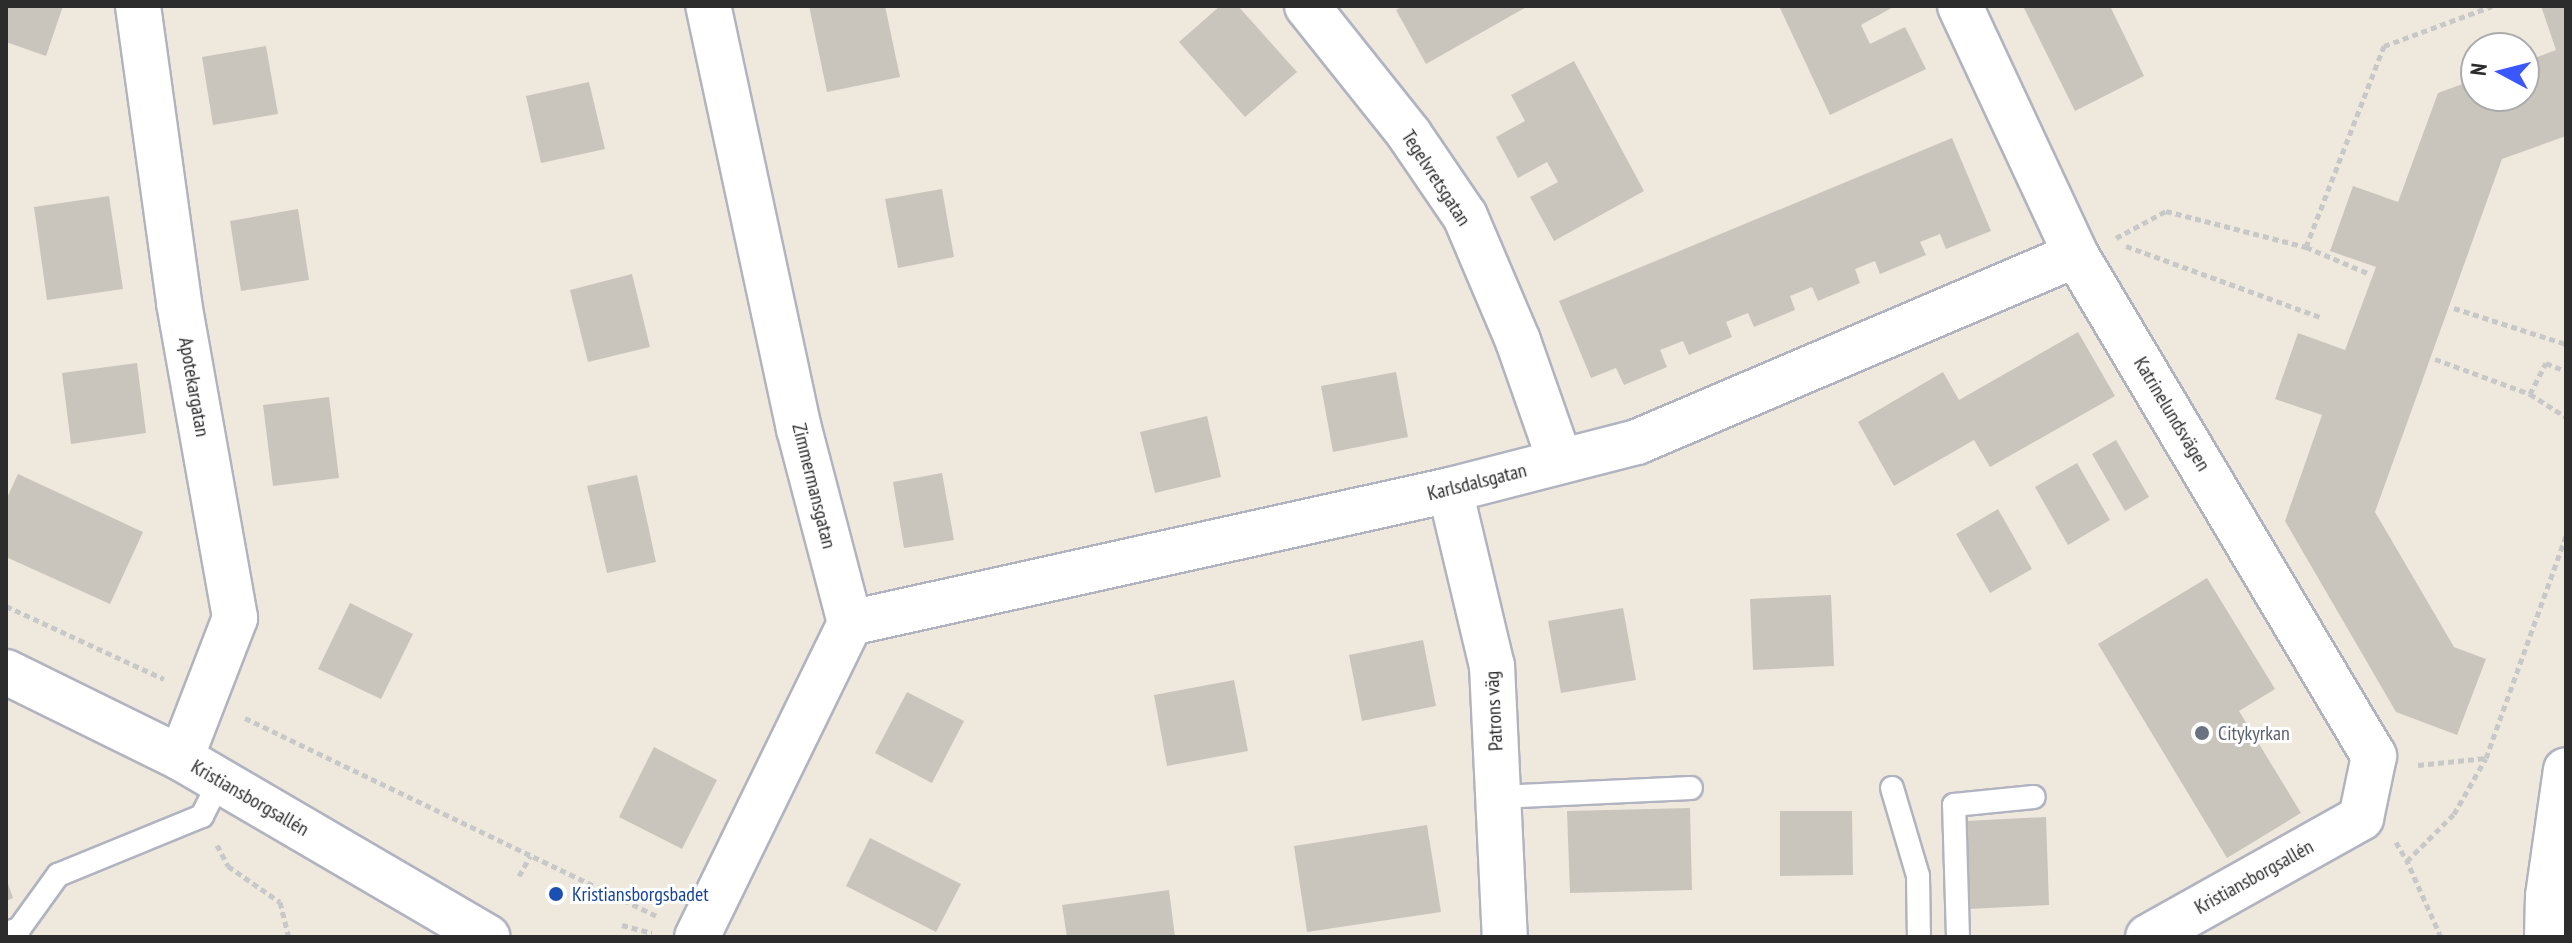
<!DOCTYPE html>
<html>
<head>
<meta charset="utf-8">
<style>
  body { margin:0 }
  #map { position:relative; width:2572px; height:943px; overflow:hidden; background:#efe8dd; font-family:"PT Sans Narrow",sans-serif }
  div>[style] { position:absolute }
  .building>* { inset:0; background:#cac5bc }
  .path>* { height:5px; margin-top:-2.5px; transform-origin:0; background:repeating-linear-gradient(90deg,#c8c8c8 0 6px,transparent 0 10px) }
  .roads { filter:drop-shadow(2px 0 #b1b3c1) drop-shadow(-2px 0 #b1b3c1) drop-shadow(0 2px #b1b3c1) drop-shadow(0 -2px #b1b3c1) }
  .lane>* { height:22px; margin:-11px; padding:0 11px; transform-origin:11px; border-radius:11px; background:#fff }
  .street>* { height:44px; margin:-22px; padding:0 22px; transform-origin:22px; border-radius:22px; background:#fff }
  .secondary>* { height:44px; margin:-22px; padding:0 22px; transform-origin:22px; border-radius:22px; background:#fff }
  .dots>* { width:22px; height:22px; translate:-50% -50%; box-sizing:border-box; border:4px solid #fff; border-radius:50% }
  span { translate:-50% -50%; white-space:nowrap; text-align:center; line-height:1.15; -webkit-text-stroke:6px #fff; paint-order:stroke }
  .street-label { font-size:20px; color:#2c2c2c }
  .worship-label { font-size:20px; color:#5b616d }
  .left { translate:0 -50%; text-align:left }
  .transit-label { font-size:20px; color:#164399 }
  .frame { position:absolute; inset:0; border:8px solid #2c2c2c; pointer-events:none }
  .north { position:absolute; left:2460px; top:32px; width:80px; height:80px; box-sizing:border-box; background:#fff; border:2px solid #ababab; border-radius:50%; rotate:277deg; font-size:22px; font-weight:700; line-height:32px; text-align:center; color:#2c2c2c }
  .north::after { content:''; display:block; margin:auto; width:28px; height:36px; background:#3a57ff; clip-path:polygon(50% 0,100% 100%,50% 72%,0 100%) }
</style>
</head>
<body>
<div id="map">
  <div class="building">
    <div style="clip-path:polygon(6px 6px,63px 6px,46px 56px,6px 42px)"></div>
    <div style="clip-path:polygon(809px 6px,885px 6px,900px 77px,827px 92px)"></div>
    <div style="clip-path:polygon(1220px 6px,1238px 6px,1297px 72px,1245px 117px,1179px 42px)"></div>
    <div style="clip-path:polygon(1403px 6px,1528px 6px,1426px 64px,1396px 10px)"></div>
    <div style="clip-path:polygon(1779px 6px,1895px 6px,1861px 25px,1870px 44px,1905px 27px,1926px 69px,1830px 115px)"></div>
    <div style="clip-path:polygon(2023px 6px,2110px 6px,2144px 76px,2075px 111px)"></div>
    <div style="clip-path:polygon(2541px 6px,2566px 6px,2566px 136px,2502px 159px,2375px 512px,2454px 647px,2486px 659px,2457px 735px,2396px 712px,2285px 521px,2322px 415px,2275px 399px,2298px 333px,2345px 350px,2376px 267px,2330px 251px,2353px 186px,2398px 202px,2438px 93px,2476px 79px,2476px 96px,2524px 96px,2524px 62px,2556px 50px)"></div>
    <div style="clip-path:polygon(266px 46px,278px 114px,213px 125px,202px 57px)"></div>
    <div style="clip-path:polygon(1574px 61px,1644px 191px,1554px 241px,1530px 197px,1558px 182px,1547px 162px,1518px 178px,1496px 137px,1525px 121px,1511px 95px)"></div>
    <div style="clip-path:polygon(589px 82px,605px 149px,541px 163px,526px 96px)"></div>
    <div style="clip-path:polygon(1952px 138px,1991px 231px,1946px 249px,1940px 234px,1920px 242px,1926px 255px,1880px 274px,1875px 261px,1855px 269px,1860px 283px,1818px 301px,1812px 287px,1790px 296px,1795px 310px,1754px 327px,1748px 313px,1726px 322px,1732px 337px,1689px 355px,1683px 341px,1660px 350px,1667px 367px,1624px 385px,1616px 368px,1591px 378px,1559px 301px)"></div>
    <div style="clip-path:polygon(942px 189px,954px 257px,898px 268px,885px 199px)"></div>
    <div style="clip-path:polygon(109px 196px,123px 289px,47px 300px,34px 207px)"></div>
    <div style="clip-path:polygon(298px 209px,309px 280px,241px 291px,230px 221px)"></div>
    <div style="clip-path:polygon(632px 274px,650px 347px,588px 362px,570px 290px)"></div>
    <div style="clip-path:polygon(2078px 332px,2115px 396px,1990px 467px,1974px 440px,1894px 486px,1858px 422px,1943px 372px,1959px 400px)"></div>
    <div style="clip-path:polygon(137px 363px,146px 433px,71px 444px,62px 373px)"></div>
    <div style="clip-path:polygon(1396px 372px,1408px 437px,1333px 452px,1321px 386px)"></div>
    <div style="clip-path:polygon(329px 397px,339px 478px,273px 486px,263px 405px)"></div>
    <div style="clip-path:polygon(1207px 416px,1221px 477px,1155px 493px,1140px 432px)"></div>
    <div style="clip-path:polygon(2116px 440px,2149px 497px,2125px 511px,2092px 454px)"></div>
    <div style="clip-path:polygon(2077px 463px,2110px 520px,2068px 545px,2035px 487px)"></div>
    <div style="clip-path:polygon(942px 473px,954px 540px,904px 548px,893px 482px)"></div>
    <div style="clip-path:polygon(18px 474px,143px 532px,110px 604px,6px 557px,6px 500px)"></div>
    <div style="clip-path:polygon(637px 475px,656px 562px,607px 573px,587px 486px)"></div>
    <div style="clip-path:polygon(1998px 509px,2032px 569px,1990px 593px,1956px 534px)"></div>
    <div style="clip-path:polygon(2207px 578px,2275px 689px,2239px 711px,2301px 813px,2227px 858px,2098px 644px)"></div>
    <div style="clip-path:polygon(1831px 595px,1834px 666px,1753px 670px,1750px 599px)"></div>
    <div style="clip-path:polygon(350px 603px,413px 634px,381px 699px,318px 669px)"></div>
    <div style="clip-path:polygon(1623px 608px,1636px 680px,1561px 693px,1548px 621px)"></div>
    <div style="clip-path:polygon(1423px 640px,1436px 706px,1362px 721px,1349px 655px)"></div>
    <div style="clip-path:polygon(1234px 680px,1248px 751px,1167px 766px,1154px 695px)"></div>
    <div style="clip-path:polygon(907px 692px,964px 721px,932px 783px,875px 753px)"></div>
    <div style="clip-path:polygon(654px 747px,717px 780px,682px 849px,619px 817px)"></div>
    <div style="clip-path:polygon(1690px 808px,1692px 890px,1570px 893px,1567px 811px)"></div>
    <div style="clip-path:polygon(1780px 811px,1852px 811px,1853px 875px,1780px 876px)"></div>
    <div style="clip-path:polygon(2046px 817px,2049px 905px,1968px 909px,1965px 821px)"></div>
    <div style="clip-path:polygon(1427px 825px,1441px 912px,1307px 932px,1294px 846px)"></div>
    <div style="clip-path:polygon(870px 838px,961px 884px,936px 932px,846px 886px)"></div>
    <div style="clip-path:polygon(6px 878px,13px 898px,6px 901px)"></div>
    <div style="clip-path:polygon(1169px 890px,1175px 937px,1067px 937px,1062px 905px)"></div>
  </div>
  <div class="path">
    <div style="left:2116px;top:238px;width:57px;rotate:-28.4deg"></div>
    <div style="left:2166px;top:211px;width:145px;rotate:14.4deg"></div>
    <div style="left:2306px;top:247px;width:216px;rotate:-68.8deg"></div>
    <div style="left:2384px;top:46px;width:115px;rotate:-20.3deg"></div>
    <div style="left:2126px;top:246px;width:210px;rotate:20.1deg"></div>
    <div style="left:2306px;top:247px;width:69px;rotate:22.9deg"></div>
    <div style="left:2454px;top:308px;width:118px;rotate:17.8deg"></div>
    <div style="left:2435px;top:359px;width:101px;rotate:20.2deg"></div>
    <div style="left:2530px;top:394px;width:43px;rotate:32.6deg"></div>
    <div style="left:2530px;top:394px;width:35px;rotate:-63deg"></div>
    <div style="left:2546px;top:363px;width:22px;rotate:22deg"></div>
    <div style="left:6px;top:606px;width:174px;rotate:24.8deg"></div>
    <div style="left:245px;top:718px;width:458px;rotate:25.7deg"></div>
    <div style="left:2418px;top:765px;width:68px;rotate:-5.9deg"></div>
    <div style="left:2396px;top:842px;width:22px;rotate:60deg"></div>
    <div style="left:217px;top:845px;width:24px;rotate:62deg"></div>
    <div style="left:228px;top:866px;width:63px;rotate:34.7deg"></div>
    <div style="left:280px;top:902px;width:36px;rotate:76deg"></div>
    <div style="left:519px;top:876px;width:23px;rotate:-61deg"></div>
    <div style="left:622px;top:925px;width:31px;rotate:15deg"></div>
    <div style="left:2441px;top:937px;width:83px;rotate:-114.1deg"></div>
    <div style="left:2407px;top:861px;width:66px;rotate:-45deg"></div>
    <div style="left:2454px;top:814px;width:64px;rotate:-60.3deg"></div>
    <div style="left:2486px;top:758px;width:236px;rotate:-70.2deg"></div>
  </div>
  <div class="roads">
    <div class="lane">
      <div style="left:1892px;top:788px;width:92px;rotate:73.5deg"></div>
      <div style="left:1918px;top:876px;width:61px;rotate:89.1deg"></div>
      <div style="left:1499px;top:797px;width:192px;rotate:-2.7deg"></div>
      <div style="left:6px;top:933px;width:14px;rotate:-17deg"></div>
      <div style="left:19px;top:929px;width:67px;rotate:-54.2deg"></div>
      <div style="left:58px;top:875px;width:156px;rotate:-22.3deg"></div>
      <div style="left:202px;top:816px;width:40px;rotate:-63.4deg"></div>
      <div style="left:1958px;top:937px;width:132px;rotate:-91.7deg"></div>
      <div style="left:1954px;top:805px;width:80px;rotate:-5.7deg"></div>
    </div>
    <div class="street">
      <div style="left:138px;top:6px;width:300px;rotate:82.1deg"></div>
      <div style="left:179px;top:303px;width:320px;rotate:79.9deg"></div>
      <div style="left:235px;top:618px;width:150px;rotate:111.1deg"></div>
      <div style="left:1307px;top:6px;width:164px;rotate:51.4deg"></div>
      <div style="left:1409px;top:134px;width:99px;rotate:55.7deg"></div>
      <div style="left:1465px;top:216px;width:136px;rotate:67deg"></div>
      <div style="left:1518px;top:341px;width:127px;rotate:70.7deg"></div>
      <div style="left:1960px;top:6px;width:275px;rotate:65deg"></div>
      <div style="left:2076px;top:255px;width:583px;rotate:59.26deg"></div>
      <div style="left:2374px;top:756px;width:63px;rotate:101.8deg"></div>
      <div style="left:2361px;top:818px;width:244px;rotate:150.8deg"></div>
      <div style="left:1450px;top:490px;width:181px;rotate:76.6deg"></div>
      <div style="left:1492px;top:666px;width:271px;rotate:87.3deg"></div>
      <div style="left:850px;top:623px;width:615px;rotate:-12.5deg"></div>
      <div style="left:1450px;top:490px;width:193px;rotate:-14.4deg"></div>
      <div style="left:1637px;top:442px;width:477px;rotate:-23.1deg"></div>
      <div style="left:697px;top:937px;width:349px;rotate:-64deg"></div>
      <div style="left:850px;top:623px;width:201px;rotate:-104.7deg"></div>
      <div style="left:799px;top:429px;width:433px;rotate:-102.1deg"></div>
    </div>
    <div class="secondary">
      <div style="left:6px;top:672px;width:195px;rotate:26.2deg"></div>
      <div style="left:181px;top:758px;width:355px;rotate:30.3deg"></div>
      <div style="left:2547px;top:937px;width:41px;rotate:-88.6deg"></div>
      <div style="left:2548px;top:896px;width:127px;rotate:-81.9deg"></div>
    </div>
  </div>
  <div class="dots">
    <div style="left:2202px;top:733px;background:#6b7280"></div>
    <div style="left:556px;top:894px;background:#1a4fb4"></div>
  </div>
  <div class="street-label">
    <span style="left:1436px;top:178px;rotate:57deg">Tegelvretsgatan</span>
    <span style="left:194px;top:387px;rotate:80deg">Apotekargatan</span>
    <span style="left:2172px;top:414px;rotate:59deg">Katrinelundsvägen</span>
    <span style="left:1477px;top:482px;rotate:-14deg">Karlsdalsgatan</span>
    <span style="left:814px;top:486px;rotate:76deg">Zimmermansgatan</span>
    <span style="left:1494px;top:711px;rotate:-93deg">Patrons väg</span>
    <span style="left:250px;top:798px;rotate:30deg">Kristiansborgsallén</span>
    <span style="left:2254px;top:877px;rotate:-29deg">Kristiansborgsallén</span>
  </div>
  <div class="worship-label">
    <span class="left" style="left:2218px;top:733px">Citykyrkan</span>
  </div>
  <div class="transit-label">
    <span class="left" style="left:572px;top:894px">Kristiansborgsbadet</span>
  </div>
  <div class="frame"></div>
  <div class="north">N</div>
</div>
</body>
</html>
